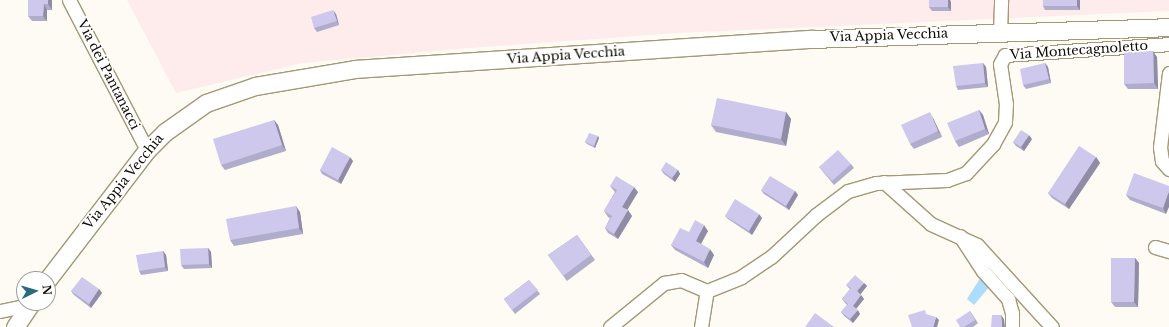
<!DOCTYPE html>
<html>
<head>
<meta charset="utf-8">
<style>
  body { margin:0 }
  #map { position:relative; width:1169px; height:327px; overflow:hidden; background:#fdfbf3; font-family:"Libre Baskerville",serif }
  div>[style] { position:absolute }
  .commercial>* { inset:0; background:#fdeceb }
  .water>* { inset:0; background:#acdcfe }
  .roads { filter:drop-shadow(1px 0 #a39876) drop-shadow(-1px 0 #a39876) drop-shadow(0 1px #a39876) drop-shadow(0 -1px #a39876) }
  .minor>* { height:13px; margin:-6.5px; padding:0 6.5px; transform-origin:6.5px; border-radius:6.5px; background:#fff }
  .major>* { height:17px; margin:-8.5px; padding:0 8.5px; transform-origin:8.5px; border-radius:8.5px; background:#fff }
  .wall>* { inset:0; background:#b0accb }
  .shaded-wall>* { inset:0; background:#908ca5 }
  .building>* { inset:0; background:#cdc8ec }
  span { translate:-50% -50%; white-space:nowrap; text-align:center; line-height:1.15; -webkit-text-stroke:3.5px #fff; paint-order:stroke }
  .street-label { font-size:13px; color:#0f0b02 }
  .north { position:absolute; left:16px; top:271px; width:40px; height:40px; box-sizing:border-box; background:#fff; border:1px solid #9f9d9a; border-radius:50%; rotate:85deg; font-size:11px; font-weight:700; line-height:16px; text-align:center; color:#0f0b02 }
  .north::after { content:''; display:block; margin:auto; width:14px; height:18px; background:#2a6a7e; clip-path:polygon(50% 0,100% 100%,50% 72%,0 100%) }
</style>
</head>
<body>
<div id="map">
  <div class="commercial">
    <div style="clip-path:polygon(127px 0,1169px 0,1169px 11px,678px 33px,469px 48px,302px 63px,176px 93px)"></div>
  </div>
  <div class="water">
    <div style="clip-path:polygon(981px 277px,990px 286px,974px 305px,967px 299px)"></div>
  </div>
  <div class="roads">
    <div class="minor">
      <div style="left:69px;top:0;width:169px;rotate:62.5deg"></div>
      <div style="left:1000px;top:32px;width:32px;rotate:-88deg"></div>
      <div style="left:1169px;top:73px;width:75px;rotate:96.9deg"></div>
      <div style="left:1160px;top:147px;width:14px;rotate:82deg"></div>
      <div style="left:1162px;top:161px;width:11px;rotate:49deg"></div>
      <div style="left:884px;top:182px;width:63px;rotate:41.8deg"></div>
      <div style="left:931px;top:224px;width:51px;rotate:24.5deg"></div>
      <div style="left:977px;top:245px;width:111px;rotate:47.6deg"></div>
      <div style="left:960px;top:236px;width:42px;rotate:56.7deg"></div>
      <div style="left:983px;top:271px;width:38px;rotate:48deg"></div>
      <div style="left:1008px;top:299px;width:15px;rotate:74deg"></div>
      <div style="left:1012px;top:313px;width:14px;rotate:90deg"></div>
      <div style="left:1155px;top:247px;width:15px;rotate:16deg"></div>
      <div style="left:0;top:311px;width:30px;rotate:-12deg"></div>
      <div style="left:610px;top:327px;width:70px;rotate:-39.2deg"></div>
      <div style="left:664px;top:283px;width:17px;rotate:-10deg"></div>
      <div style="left:681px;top:280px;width:28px;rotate:23deg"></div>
      <div style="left:707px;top:291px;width:37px;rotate:-22deg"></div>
      <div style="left:741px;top:277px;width:36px;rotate:-34deg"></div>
      <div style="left:771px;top:257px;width:62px;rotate:-43deg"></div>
      <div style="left:816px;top:215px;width:40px;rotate:-37deg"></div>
      <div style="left:848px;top:191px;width:29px;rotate:-16deg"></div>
      <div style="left:876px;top:183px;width:71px;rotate:-2.4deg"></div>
      <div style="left:947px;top:180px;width:20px;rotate:-20deg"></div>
      <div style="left:966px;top:173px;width:40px;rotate:-47deg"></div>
      <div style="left:993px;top:144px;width:25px;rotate:-61deg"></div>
      <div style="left:1005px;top:122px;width:18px;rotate:-87deg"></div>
      <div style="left:1006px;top:104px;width:40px;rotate:-98.5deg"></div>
      <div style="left:1000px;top:64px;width:10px;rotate:-61deg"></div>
      <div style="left:1005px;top:55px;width:164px;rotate:-3.8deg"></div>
      <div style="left:701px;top:327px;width:36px;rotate:-81deg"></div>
    </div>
    <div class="major">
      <div style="left:48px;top:279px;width:163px;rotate:-52.5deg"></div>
      <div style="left:147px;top:150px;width:25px;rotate:-45deg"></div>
      <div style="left:165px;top:132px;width:50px;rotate:-35.3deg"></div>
      <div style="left:206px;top:103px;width:52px;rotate:-19.1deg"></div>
      <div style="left:255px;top:86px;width:101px;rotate:-9.6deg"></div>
      <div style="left:355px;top:69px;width:457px;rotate:-3.8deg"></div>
      <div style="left:811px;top:39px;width:358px;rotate:-1.9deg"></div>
      <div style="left:15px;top:327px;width:29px;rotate:-56deg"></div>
    </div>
  </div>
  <div class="wall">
    <div style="clip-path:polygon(28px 0,52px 0,52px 10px,47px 10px,47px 21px,32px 21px,28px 16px)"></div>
    <div style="clip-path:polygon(1080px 0,1080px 10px,1045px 10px,1043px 6px)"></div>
    <div style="clip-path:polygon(951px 2px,951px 11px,932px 11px,929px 7px)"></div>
    <div style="clip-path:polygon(336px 14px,339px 25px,317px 32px,314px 28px)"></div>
    <div style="clip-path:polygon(1157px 57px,1158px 89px,1128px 89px,1124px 84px)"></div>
    <div style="clip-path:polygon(983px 63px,986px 67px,988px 87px,958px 90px,956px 86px)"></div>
    <div style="clip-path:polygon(1045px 63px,1048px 67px,1051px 83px,1026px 89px,1023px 85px)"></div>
    <div style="clip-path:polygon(979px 110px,983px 115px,989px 134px,959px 147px,955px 141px)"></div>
    <div style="clip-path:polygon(786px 112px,791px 119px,786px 146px,716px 132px,711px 125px)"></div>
    <div style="clip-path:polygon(933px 118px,942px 137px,914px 149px,910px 144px)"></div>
    <div style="clip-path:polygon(274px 120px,278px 125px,286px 151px,225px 170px,221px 165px)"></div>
    <div style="clip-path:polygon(598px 136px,599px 138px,595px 148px,587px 144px,585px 142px)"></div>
    <div style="clip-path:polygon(1032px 139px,1024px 151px,1016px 146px,1013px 142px)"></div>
    <div style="clip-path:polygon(1096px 157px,1100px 163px,1069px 209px,1052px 198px,1048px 193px)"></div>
    <div style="clip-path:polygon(353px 161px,341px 184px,322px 174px,320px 170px)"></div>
    <div style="clip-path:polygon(851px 164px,854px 168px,834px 185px,819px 167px)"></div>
    <div style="clip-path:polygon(661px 170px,678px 170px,680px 174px,675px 182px,664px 174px)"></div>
    <div style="clip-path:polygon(610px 186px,638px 192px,627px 210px,632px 216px,618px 239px,608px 233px,605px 228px,610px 218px,608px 217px,604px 211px,615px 192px,614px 191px)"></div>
    <div style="clip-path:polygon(1169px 186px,1166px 214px,1130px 200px,1126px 195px)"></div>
    <div style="clip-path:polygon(761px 190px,795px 191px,798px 195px,789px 210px,764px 194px)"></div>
    <div style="clip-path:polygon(300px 212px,303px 234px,234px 246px,230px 240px)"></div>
    <div style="clip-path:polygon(725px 216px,762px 218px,752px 235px,728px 219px)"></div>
    <div style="clip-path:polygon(708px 231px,701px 244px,714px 255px,708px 268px,675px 250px,671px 245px,689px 232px)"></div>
    <div style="clip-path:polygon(577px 235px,595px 260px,567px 281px,548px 255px)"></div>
    <div style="clip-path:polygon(208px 248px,211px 252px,212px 268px,184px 269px,181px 265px)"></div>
    <div style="clip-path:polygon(163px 251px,166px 255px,168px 271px,141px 275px,139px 271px)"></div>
    <div style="clip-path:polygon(1135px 258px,1139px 263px,1138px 307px,1115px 307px,1111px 302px)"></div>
    <div style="clip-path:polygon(529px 280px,540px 294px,515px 314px,504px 299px)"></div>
    <div style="clip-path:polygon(864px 283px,867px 286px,860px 294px,864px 299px,856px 309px,860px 314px,853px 323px,844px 316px,841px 312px,847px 305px,845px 303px,842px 299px,850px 289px,846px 285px)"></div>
    <div style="clip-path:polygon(99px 289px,102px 293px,91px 308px,74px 295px,71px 291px)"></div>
    <div style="clip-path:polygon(970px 311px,978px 323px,973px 327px,960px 327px)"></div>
  </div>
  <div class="shaded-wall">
    <div style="clip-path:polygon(48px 0,52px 0,52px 10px,48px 4px)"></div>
    <div style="clip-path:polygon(948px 0,950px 0,951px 2px,951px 11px,948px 7px)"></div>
    <div style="clip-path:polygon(1077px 0,1080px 0,1080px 10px,1077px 6px)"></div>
    <div style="clip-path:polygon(44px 4px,47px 10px,47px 21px,43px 16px)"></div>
    <div style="clip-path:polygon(333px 10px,336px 14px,339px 25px,337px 21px)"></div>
    <div style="clip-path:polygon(1153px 51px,1157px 57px,1158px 89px,1154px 83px)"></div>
    <div style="clip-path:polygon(983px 63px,986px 67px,988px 87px,985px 83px)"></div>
    <div style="clip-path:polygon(1045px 63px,1048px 67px,1051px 83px,1049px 79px)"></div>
    <div style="clip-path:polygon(979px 110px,983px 115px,989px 134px,985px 129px)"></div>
    <div style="clip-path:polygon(786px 112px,791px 119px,786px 146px,781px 139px)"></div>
    <div style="clip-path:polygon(930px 112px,933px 118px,942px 137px,938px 131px)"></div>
    <div style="clip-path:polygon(274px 120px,278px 125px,286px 151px,282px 145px)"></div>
    <div style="clip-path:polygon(1029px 135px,1032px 139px,1024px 151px,1021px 147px)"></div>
    <div style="clip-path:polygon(598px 136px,599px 138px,595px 148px,594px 146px)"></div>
    <div style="clip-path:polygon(350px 157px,353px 161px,341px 184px,338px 180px)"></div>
    <div style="clip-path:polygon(1096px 157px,1100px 163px,1069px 209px,1065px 204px)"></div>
    <div style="clip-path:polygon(678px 170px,680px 174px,675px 182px,672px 178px)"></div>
    <div style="clip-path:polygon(634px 187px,638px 192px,626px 212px,622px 207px)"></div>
    <div style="clip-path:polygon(795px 191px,798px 195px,789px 210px,786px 206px)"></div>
    <div style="clip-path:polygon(1169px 191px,1169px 207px,1166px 214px,1163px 208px)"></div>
    <div style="clip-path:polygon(296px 206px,300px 212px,303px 234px,299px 228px)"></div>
    <div style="clip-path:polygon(628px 210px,632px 216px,618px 239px,614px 234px)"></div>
    <div style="clip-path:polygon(759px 214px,762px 218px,752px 235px,749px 231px)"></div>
    <div style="clip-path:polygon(704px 225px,708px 231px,699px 247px,696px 241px)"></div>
    <div style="clip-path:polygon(208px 248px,211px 252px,212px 268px,209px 264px)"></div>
    <div style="clip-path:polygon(710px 249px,714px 255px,708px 268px,704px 262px)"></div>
    <div style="clip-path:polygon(163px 251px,166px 255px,168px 271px,165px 267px)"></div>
    <div style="clip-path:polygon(1135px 258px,1139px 263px,1138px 307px,1134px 302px)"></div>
    <div style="clip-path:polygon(864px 283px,867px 286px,860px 295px,857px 291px)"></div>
    <div style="clip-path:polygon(99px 289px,102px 293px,91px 308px,89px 304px)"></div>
    <div style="clip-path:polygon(861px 295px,864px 299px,855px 310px,853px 306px)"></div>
    <div style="clip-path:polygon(858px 310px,860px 314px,853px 323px,850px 319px)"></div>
    <div style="clip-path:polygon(1001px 315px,1004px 319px,1005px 327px,1002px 327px)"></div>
    <div style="clip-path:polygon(936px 317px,939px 320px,937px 327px,933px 327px)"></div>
  </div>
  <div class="building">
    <div style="clip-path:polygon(28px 0,48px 0,48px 4px,44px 4px,43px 16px,28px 16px)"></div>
    <div style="clip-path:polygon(929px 0,948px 0,948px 7px,929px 7px)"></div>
    <div style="clip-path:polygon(1043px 0,1077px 0,1077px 6px,1043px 6px)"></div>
    <div style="clip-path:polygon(333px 10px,337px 21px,314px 28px,311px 17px)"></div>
    <div style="clip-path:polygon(1153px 51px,1154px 83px,1124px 84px,1124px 52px)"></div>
    <div style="clip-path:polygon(983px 63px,985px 83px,956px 86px,953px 66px)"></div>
    <div style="clip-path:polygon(1045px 63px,1049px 79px,1023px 85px,1020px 69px)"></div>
    <div style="clip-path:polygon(717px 98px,786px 112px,781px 139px,711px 125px)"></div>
    <div style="clip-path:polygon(979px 110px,985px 129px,955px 141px,947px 123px)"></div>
    <div style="clip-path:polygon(930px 112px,938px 131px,910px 144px,901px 125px)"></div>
    <div style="clip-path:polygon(274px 120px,282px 145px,221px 165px,213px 139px)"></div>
    <div style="clip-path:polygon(1021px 130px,1029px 135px,1021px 147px,1013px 142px)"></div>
    <div style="clip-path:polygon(589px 133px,598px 136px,594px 146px,585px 142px)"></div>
    <div style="clip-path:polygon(1079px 146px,1096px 157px,1065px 204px,1048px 193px)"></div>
    <div style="clip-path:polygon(332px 147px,350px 157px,338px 180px,320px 170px)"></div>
    <div style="clip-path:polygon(838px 150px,851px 164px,832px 181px,819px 167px)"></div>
    <div style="clip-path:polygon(666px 162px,678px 170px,672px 178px,661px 170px)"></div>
    <div style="clip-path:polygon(1134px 173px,1169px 186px,1169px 191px,1163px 208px,1126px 195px)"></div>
    <div style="clip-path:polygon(616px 176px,634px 187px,622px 207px,628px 210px,614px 234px,605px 228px,612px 216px,604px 211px,617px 190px,610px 186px)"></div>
    <div style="clip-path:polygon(770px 176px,795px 191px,786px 206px,761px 190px)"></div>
    <div style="clip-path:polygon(735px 199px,759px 214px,749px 231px,725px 216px)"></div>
    <div style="clip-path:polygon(296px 206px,299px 228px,230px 240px,226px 219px)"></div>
    <div style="clip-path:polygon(695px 220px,704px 225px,696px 241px,710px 249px,704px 262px,671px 245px,680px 228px,689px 232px)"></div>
    <div style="clip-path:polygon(577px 235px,591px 255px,563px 276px,548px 255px)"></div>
    <div style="clip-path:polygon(208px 248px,209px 264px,181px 265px,180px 249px)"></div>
    <div style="clip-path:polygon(163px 251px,165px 267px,139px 271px,136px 255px)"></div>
    <div style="clip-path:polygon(1111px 258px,1135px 258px,1134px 302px,1111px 302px)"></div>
    <div style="clip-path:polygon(855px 275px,864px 283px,857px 291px,861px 295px,853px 306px,858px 310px,850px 319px,841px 312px,848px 304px,842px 299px,851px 288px,846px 285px)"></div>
    <div style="clip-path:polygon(82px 277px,99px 289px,89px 304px,71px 291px)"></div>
    <div style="clip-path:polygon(529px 280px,538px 290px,512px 310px,504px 299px)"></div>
    <div style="clip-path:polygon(925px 310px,926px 314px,936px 317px,933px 327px,912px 327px,908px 315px)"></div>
    <div style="clip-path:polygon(970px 311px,975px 320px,964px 327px,960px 327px,956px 320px)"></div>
    <div style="clip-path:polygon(815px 313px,834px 327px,805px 327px)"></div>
    <div style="clip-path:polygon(992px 315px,1001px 315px,1002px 327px,991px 327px)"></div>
  </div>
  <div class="street-label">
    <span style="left:889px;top:36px;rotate:-2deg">Via Appia Vecchia</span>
    <span style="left:1079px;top:51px;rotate:-4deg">Via Montecagnoletto</span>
    <span style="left:566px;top:56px;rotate:-4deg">Via Appia Vecchia</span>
    <span style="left:108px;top:75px;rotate:63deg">Via dei Pantanacci</span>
    <span style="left:124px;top:182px;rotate:-51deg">Via Appia Vecchia</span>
  </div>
  <div class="north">N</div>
</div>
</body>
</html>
